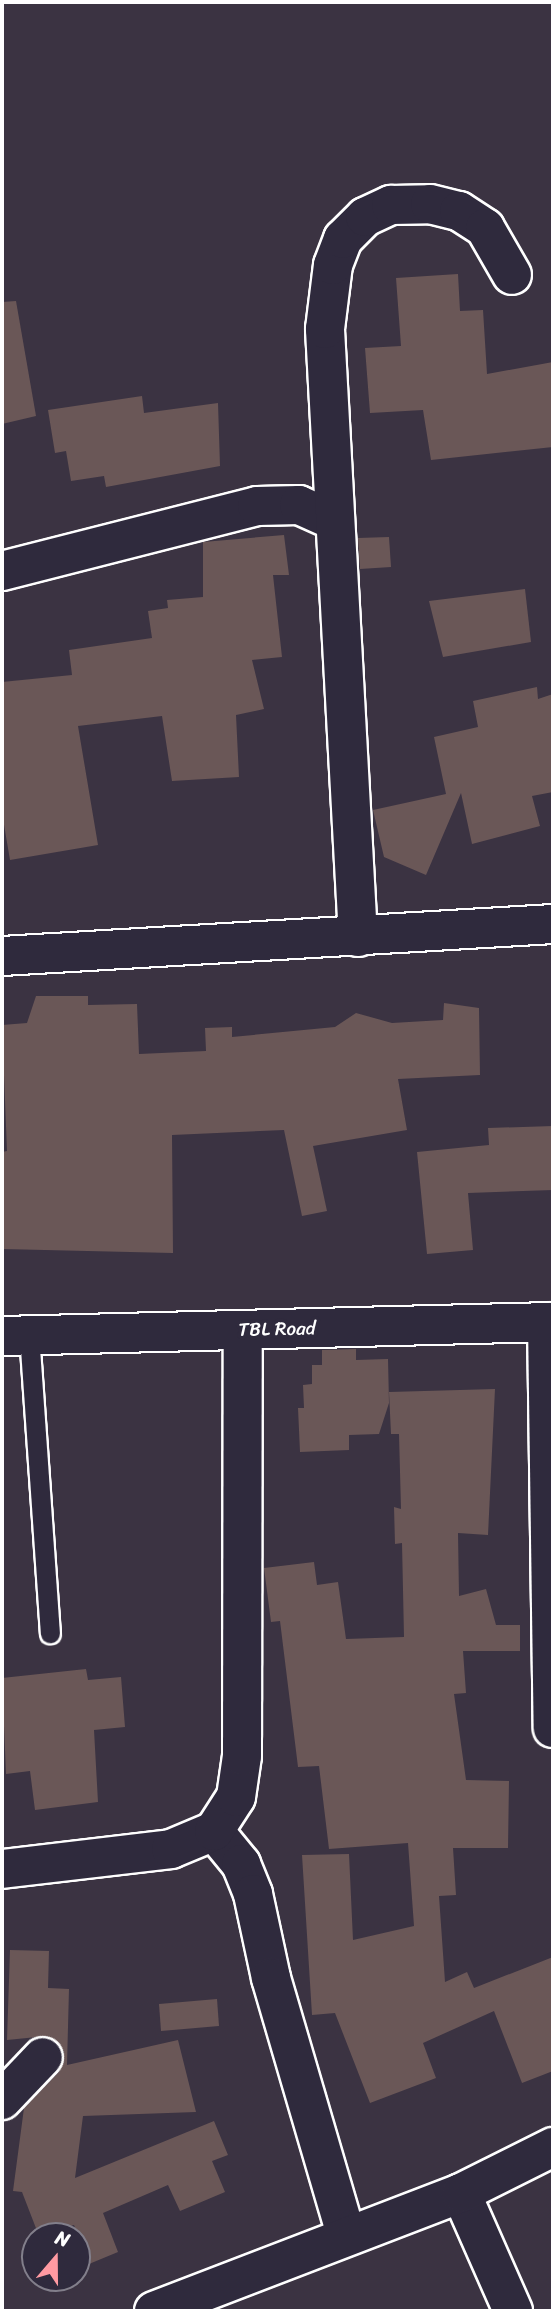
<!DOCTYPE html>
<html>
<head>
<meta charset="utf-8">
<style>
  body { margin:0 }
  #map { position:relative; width:555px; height:2313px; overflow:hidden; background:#3b3342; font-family:Sriracha,sans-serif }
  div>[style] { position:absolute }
  .building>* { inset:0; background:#6a5757 }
  .roads { filter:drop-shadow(2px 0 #fff) drop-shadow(-2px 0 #fff) drop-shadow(0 2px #fff) drop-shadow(0 -2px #fff) }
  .service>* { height:19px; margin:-9.5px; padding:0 9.5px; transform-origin:9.5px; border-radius:9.5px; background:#2f2a3d }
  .minor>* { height:38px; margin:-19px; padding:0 19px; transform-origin:19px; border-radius:19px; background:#2f2a3d }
  .tertiary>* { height:38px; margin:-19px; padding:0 19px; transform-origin:19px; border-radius:19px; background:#2f2a3d }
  span { translate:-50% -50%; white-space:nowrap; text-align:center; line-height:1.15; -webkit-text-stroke:7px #2f2a3d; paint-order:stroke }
  .street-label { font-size:19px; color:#fff }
  .frame { position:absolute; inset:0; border:4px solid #fff; pointer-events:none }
  .north { position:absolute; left:21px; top:2222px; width:70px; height:70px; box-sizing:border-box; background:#2f2a3d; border:2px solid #827f8b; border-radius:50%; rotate:20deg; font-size:19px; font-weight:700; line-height:28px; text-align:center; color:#fff }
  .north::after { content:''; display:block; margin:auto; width:24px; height:32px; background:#ff9aa2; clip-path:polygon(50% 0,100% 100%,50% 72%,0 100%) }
</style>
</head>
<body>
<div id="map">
  <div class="building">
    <div style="clip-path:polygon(458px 274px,460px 311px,483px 310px,487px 374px,553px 362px,553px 447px,431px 460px,423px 410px,370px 413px,365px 348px,401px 346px,396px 278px)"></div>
    <div style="clip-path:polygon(16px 301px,36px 416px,2px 424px,2px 302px)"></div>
    <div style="clip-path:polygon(142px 396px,144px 413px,218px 403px,220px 466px,106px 487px,104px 476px,71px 481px,66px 451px,55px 453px,48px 410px)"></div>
    <div style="clip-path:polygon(284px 535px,289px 575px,273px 575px,282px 657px,252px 660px,264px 709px,236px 715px,239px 777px,172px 781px,162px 716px,78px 726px,98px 845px,10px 860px,2px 813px,2px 682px,72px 675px,69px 650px,152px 638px,148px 611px,168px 608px,167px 600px,203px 597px,203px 542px)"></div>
    <div style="clip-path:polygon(389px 537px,391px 567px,360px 569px,358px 538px)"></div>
    <div style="clip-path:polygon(525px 589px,531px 642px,443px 657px,429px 601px)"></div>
    <div style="clip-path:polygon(537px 687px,538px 699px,553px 694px,553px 792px,532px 796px,540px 826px,472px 844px,461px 793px,426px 875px,384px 857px,373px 810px,446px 794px,434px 737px,478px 727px,473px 701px)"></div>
    <div style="clip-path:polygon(36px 996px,88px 996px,88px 1005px,137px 1004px,139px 1054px,206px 1051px,205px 1028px,232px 1027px,232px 1037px,335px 1027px,356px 1013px,392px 1023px,443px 1020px,444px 1003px,479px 1008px,480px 1075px,398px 1079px,407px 1130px,313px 1146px,327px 1211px,302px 1216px,284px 1130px,172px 1135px,173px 1253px,2px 1249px,2px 1152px,7px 1151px,2px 1025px,27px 1023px)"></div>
    <div style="clip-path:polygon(553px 1126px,553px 1190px,468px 1193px,473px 1250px,427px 1254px,417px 1152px,489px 1145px,488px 1128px)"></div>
    <div style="clip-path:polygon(356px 1349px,356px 1360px,388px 1359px,389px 1403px,379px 1434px,349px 1435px,349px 1450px,300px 1452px,298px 1408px,304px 1408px,303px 1385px,312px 1384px,312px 1365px,322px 1365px,322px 1350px)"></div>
    <div style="clip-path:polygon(495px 1389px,488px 1535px,458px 1533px,459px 1596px,486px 1589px,496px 1625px,520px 1625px,520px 1651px,463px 1651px,466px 1693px,454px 1694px,466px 1780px,509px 1781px,508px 1848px,453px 1848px,456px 1895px,439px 1896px,445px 1982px,467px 1972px,474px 1988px,553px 1957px,553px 2071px,522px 2083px,494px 2011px,423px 2043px,436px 2078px,370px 2103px,335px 2013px,312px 2015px,302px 1855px,349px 1854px,353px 1940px,414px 1926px,408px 1843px,329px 1849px,319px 1766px,298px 1767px,280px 1621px,271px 1622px,264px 1568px,314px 1562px,317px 1585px,338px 1582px,346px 1639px,404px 1637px,402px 1543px,395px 1544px,394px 1507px,401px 1509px,399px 1434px,391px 1434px,389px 1392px)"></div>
    <div style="clip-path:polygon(86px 1669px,88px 1680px,121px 1677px,125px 1727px,94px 1730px,98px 1802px,35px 1810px,30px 1771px,6px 1774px,2px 1678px)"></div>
    <div style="clip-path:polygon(10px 1950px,49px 1951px,48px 1988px,69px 1989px,67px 2065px,178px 2040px,196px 2112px,83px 2116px,75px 2178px,214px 2121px,228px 2155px,212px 2161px,225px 2192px,180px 2211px,168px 2185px,103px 2213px,118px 2252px,89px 2264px,74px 2225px,39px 2236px,22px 2192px,13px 2191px,24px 2108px,59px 2072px,64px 2052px,47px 2036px,7px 2040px)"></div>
    <div style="clip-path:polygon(217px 1999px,219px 2026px,161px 2031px,159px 2004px)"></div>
  </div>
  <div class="roads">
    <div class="service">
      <div style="left:29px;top:1334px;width:300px;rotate:86deg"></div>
    </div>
    <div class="minor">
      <div style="left:2px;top:571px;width:263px;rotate:-14.3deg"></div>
      <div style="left:257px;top:506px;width:42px;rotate:-1.4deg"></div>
      <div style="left:299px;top:505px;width:39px;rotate:24deg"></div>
      <div style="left:358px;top:937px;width:609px;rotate:-93.11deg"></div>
      <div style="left:325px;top:329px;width:64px;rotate:-82.9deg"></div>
      <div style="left:333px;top:265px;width:28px;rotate:-69deg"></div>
      <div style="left:343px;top:239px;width:31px;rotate:-45deg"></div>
      <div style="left:365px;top:217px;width:29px;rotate:-25deg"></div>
      <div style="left:391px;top:205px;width:39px;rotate:-1deg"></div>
      <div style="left:430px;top:204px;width:30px;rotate:14deg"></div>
      <div style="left:459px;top:211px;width:31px;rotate:33deg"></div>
      <div style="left:485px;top:228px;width:54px;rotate:60.1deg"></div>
      <div style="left:2px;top:956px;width:552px;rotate:-3.32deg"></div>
      <div style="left:547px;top:1322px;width:406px;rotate:89.2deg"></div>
      <div style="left:214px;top:1831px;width:43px;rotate:50.7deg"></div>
      <div style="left:241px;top:1864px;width:32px;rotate:68deg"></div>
      <div style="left:253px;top:1894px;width:86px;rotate:77.9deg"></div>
      <div style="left:271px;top:1978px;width:268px;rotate:73.7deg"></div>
      <div style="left:2px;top:1869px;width:170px;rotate:-6.7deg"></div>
      <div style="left:171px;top:1849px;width:47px;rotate:-22.7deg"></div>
      <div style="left:214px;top:1831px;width:40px;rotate:-57.1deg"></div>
      <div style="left:236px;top:1797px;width:41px;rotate:-81.7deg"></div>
      <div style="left:242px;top:1756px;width:426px;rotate:-89.9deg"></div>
      <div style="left:2px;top:2100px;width:59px;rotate:-46.4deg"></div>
      <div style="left:461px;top:2193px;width:129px;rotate:66.2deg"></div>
      <div style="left:154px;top:2311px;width:329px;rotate:-21deg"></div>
      <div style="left:461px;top:2193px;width:103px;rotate:-26.6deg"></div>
    </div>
    <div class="tertiary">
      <div style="left:2px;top:1336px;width:551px;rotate:-1.46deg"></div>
    </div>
  </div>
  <div class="street-label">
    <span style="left:277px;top:1329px;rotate:-1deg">TBL Road</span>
  </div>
  <div class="frame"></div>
  <div class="north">N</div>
</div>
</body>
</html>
